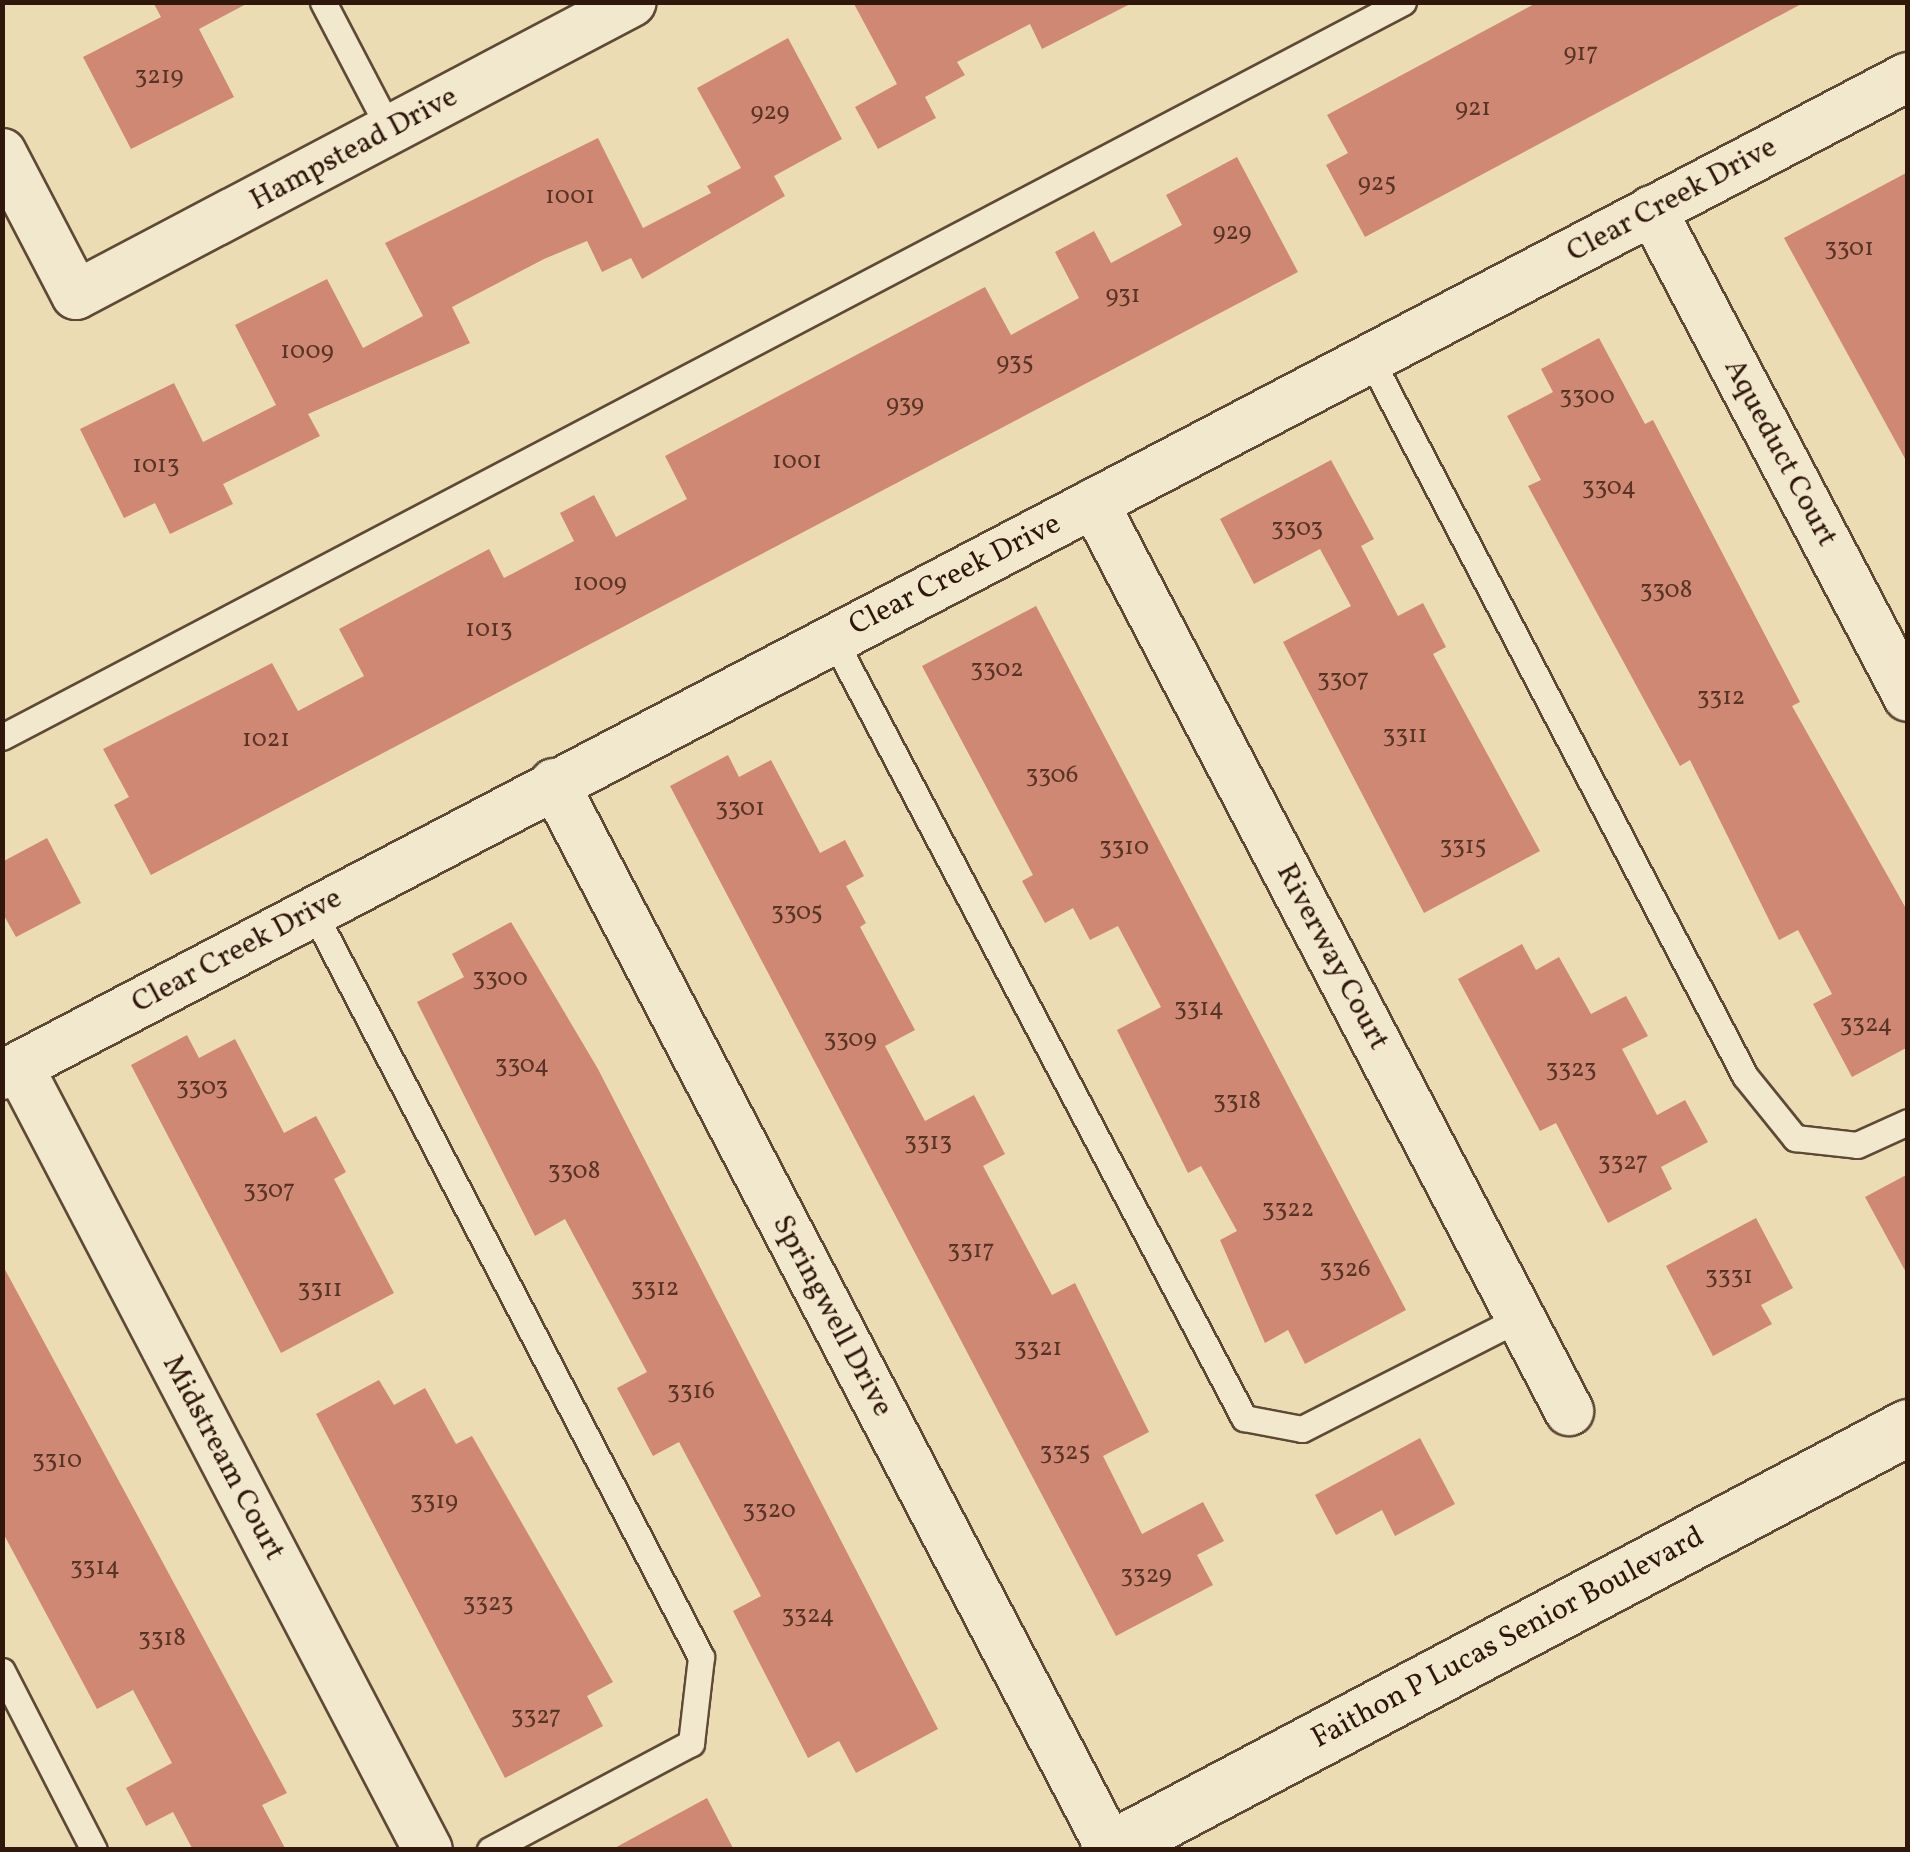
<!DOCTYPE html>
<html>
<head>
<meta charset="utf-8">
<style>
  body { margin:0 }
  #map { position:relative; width:1910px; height:1852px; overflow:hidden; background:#ebdcb4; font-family:Vollkorn,serif }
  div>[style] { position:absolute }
  .building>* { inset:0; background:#cf8873 }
  .roads { filter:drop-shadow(2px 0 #5e4935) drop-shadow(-2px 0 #5e4935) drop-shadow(0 2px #5e4935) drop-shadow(0 -2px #5e4935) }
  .service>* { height:25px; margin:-12.5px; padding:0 12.5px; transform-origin:12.5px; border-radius:12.5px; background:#f2e8ce }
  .minor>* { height:48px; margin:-24px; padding:0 24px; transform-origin:24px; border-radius:24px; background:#f2e8ce }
  .tertiary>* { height:55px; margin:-27.5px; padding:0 27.5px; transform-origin:27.5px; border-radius:27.5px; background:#f2e8ce }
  span { translate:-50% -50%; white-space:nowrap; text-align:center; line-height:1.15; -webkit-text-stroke:8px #f2e8ce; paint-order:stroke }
  .number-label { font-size:25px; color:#573425 }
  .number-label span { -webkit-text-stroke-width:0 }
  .street-label { font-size:30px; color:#2f180b }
  .frame { position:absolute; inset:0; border:5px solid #2f180b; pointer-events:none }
</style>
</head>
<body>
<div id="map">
  <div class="building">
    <div style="clip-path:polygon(153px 2px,250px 2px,199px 29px,234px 97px,131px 149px,83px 57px,161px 17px)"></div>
    <div style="clip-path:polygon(853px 2px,1134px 2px,1042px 49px,1030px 24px,957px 62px,965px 75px,925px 97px,936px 118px,878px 149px,855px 107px,897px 84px)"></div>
    <div style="clip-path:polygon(1538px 2px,1805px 2px,1365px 237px,1326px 165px,1348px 153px,1327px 115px)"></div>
    <div style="clip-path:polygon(788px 38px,842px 139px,774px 176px,785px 196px,642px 279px,631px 258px,602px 272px,587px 241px,544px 259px,452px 307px,470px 343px,308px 414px,320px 436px,223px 484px,233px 504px,170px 534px,155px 503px,124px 518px,80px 429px,174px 383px,203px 442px,276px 405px,235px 325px,327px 279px,363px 348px,423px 316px,385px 243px,598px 138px,643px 228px,711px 193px,707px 186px,741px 168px,697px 88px)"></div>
    <div style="clip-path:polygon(1237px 157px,1298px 272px,151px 875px,114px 805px,129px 797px,103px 749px,272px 663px,298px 711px,364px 676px,339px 629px,489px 549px,504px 578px,574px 541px,560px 513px,594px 495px,616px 537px,687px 499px,665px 456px,985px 287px,1011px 335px,1079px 298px,1055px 252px,1094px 231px,1111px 263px,1182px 225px,1166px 195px)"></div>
    <div style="clip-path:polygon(1908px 172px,1908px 464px,1784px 238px)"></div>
    <div style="clip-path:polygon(1599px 338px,1645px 424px,1653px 420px,1800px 702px,1792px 706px,1908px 912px,1908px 1047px,1852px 1077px,1813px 1004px,1832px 994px,1798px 930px,1779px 940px,1690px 760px,1680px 766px,1528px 486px,1541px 480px,1507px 416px,1553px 392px,1541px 369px)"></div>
    <div style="clip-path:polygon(1331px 460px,1374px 539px,1361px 546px,1398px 616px,1423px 603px,1446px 647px,1433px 654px,1540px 851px,1424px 913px,1283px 642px,1351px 606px,1320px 549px,1254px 584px,1220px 519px)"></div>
    <div style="clip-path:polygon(1036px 606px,1406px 1310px,1305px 1364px,1288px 1330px,1265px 1343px,1220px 1240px,1237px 1231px,1201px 1166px,1188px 1173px,1117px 1030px,1161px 1007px,1118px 926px,1090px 940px,1073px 908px,1045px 923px,1022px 881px,1033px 875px,922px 666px)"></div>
    <div style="clip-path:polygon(728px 755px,739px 777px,771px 760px,820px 853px,845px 840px,864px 876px,846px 886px,866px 923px,860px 927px,915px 1030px,885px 1046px,925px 1121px,974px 1095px,1005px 1154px,983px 1166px,1052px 1295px,1075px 1283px,1149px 1432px,1103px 1456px,1142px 1534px,1203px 1502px,1224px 1541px,1197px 1555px,1213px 1585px,1116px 1636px,670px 786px)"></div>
    <div style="clip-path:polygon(47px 838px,81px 903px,16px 937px,2px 912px,2px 862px)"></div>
    <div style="clip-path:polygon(511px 922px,598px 1069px,938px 1729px,856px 1773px,839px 1741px,808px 1758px,733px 1611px,761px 1596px,679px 1442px,653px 1456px,617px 1388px,647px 1372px,565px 1219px,535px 1236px,417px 1002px,464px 977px,452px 954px)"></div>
    <div style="clip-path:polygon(1522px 944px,1536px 970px,1559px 957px,1591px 1014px,1626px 996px,1648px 1036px,1622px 1049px,1657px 1115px,1685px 1100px,1708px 1142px,1661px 1167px,1672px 1189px,1608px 1223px,1556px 1123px,1540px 1131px,1458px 979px)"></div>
    <div style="clip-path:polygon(187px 1035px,199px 1058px,235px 1039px,284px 1133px,316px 1116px,346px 1172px,334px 1179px,394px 1293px,281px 1353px,131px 1065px)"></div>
    <div style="clip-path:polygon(1908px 1174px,1908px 1276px,1865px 1197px)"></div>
    <div style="clip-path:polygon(1756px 1218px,1793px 1288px,1761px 1305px,1772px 1324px,1713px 1356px,1666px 1266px)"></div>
    <div style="clip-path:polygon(2px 1264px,287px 1793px,262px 1805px,286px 1850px,193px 1850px,173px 1812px,146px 1826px,126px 1788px,172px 1763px,133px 1690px,97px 1709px,2px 1531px)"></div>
    <div style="clip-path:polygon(379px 1380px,394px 1405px,425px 1388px,456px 1444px,472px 1436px,613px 1682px,587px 1696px,603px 1726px,505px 1778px,316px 1414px)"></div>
    <div style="clip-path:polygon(1420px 1438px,1455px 1504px,1395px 1536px,1382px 1510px,1336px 1535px,1315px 1495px)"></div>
    <div style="clip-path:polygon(707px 1798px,734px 1850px,611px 1850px)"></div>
  </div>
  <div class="roads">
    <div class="service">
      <div style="left:323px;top:2px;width:144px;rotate:62.4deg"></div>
      <div style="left:1370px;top:358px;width:810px;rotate:62.42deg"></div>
      <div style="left:1745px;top:1076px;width:80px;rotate:51.1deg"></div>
      <div style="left:1795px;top:1138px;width:62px;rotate:6.4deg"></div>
      <div style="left:1857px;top:1145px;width:56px;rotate:-24.3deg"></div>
      <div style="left:833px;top:638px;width:882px;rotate:62.21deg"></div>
      <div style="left:1244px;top:1418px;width:59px;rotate:10.7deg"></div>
      <div style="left:1302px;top:1429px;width:245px;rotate:-27deg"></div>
      <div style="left:2px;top:737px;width:1582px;rotate:-27.68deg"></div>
      <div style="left:313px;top:911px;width:841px;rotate:62.52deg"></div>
      <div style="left:701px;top:1657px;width:87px;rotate:96.6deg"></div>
      <div style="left:691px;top:1743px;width:228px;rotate:152deg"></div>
      <div style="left:2px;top:1671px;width:201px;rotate:62.8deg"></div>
    </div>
    <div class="minor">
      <div style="left:2px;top:153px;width:160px;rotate:62.5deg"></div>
      <div style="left:76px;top:295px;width:628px;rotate:-27.79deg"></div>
      <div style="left:1652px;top:210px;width:550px;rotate:62.27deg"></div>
      <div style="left:1094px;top:503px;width:1025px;rotate:62.38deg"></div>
      <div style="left:554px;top:783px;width:1201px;rotate:62.43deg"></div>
      <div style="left:19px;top:1067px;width:883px;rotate:62.42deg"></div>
      <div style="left:2px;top:1075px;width:2151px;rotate:-27.64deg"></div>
    </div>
    <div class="tertiary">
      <div style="left:1108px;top:1850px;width:905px;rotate:-27.87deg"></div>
    </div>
  </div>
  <div class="number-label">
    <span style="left:1581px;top:54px">917</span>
    <span style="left:159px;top:77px">3219</span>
    <span style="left:1473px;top:109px">921</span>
    <span style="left:770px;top:113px">929</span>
    <span style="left:1377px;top:184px">925</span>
    <span style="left:570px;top:197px">1001</span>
    <span style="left:1232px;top:233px">929</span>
    <span style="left:1849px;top:249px">3301</span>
    <span style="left:1123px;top:296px">931</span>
    <span style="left:307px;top:352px">1009</span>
    <span style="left:1015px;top:363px">935</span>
    <span style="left:1587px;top:397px">3300</span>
    <span style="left:905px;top:405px">939</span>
    <span style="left:797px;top:462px">1001</span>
    <span style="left:156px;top:466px">1013</span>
    <span style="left:1609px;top:488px">3304</span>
    <span style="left:1297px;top:529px">3303</span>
    <span style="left:600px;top:584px">1009</span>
    <span style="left:1666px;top:591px">3308</span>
    <span style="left:489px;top:630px">1013</span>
    <span style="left:997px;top:670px">3302</span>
    <span style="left:1343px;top:680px">3307</span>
    <span style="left:1721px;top:698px">3312</span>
    <span style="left:1405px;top:736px">3311</span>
    <span style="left:266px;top:740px">1021</span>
    <span style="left:1052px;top:776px">3306</span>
    <span style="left:740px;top:809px">3301</span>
    <span style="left:1463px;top:847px">3315</span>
    <span style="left:1124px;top:848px">3310</span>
    <span style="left:797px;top:913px">3305</span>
    <span style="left:500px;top:979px">3300</span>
    <span style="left:1199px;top:1009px">3314</span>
    <span style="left:1866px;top:1025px">3324</span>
    <span style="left:850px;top:1040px">3309</span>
    <span style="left:522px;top:1066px">3304</span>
    <span style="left:1571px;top:1070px">3323</span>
    <span style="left:202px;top:1088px">3303</span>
    <span style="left:1237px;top:1102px">3318</span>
    <span style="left:928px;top:1143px">3313</span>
    <span style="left:1623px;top:1163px">3327</span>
    <span style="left:574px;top:1172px">3308</span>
    <span style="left:269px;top:1191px">3307</span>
    <span style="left:1288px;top:1210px">3322</span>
    <span style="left:971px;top:1251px">3317</span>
    <span style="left:1345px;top:1270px">3326</span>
    <span style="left:1729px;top:1277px">3331</span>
    <span style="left:655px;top:1289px">3312</span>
    <span style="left:320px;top:1290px">3311</span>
    <span style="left:1038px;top:1349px">3321</span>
    <span style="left:691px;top:1392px">3316</span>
    <span style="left:1065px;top:1453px">3325</span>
    <span style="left:57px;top:1461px">3310</span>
    <span style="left:434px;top:1502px">3319</span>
    <span style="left:769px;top:1511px">3320</span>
    <span style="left:95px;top:1568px">3314</span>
    <span style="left:1146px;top:1576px">3329</span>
    <span style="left:488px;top:1604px">3323</span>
    <span style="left:808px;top:1616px">3324</span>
    <span style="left:162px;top:1639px">3318</span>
    <span style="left:536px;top:1717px">3327</span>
  </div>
  <div class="street-label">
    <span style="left:354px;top:149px;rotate:-28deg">Hampstead Drive</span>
    <span style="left:1672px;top:200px;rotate:-28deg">Clear Creek Drive</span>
    <span style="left:1780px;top:453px;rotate:62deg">Aqueduct Court</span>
    <span style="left:955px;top:575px;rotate:-27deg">Clear Creek Drive</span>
    <span style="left:237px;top:951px;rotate:-28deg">Clear Creek Drive</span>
    <span style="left:1332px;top:957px;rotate:62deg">Riverway Court</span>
    <span style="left:832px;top:1316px;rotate:62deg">Springwell Drive</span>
    <span style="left:223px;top:1458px;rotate:62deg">Midstream Court</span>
    <span style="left:1508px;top:1638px;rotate:-28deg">Faithon P Lucas Senior Boulevard</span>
  </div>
  <div class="frame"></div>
</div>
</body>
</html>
